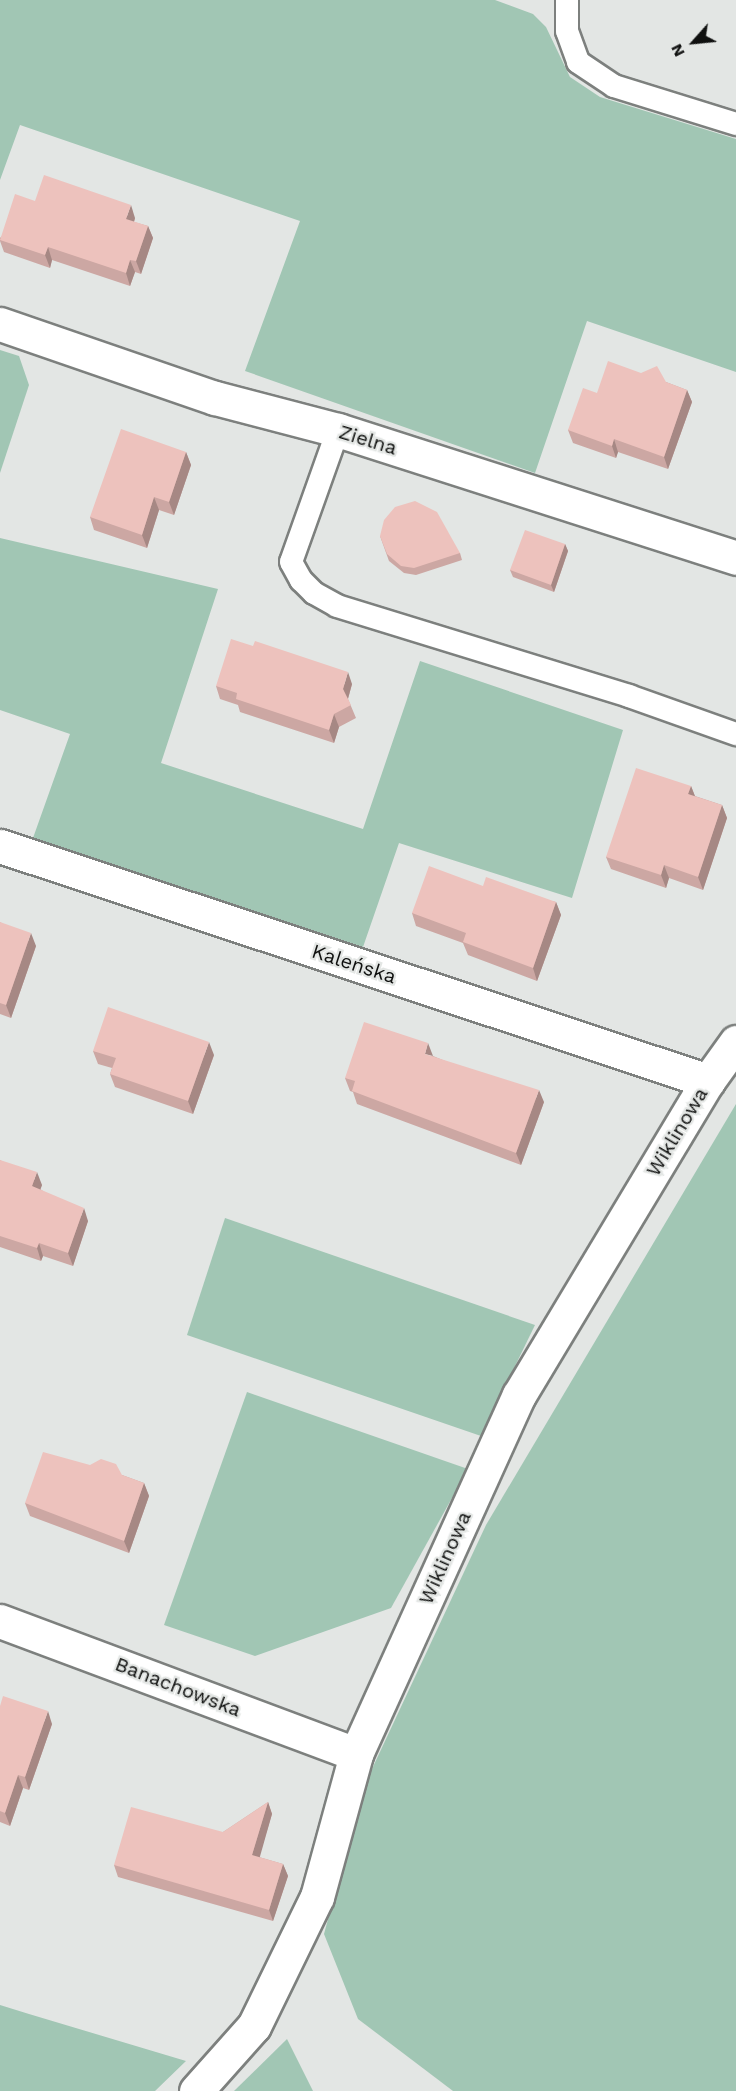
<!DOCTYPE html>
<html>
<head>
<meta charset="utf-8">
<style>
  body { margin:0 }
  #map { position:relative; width:736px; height:2091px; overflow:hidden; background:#e3e6e4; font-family:"Work Sans",sans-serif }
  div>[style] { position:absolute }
  .green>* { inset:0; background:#a1c6b4 }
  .roads { filter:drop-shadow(2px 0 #7d807e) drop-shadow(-2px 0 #7d807e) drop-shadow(0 2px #7d807e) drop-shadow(0 -2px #7d807e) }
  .service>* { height:22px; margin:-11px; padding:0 11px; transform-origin:11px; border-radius:11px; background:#fff }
  .minor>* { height:33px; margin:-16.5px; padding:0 16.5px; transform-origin:16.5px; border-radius:16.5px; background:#fff }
  .wall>* { inset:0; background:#cca7a3 }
  .shaded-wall>* { inset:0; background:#a68884 }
  .building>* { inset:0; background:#edc2bd }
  span { translate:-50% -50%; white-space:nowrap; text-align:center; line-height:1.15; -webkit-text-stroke:4.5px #e3e6e4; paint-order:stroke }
  .street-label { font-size:20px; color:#0f100f }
  .north { position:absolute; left:664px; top:12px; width:60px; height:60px; -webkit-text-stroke:4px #e3e6e4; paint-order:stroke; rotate:243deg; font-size:16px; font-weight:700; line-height:24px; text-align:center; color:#0f100f }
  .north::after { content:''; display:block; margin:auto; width:21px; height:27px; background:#0f100f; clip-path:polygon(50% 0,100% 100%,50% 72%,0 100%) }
</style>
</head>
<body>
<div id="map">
  <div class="green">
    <div style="clip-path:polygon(0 0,495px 0,533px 14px,546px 27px,570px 77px,600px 97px,736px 139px,736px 372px,587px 321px,535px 473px,245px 371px,300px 221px,20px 125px,0 180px)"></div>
    <div style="clip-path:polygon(0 350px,19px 356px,29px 385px,0 473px)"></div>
    <div style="clip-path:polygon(0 538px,218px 589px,161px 763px,363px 829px,420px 661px,623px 730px,572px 898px,399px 843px,363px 947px,33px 838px,70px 734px,0 710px)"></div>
    <div style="clip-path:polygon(736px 1104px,736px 2091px,453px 2091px,358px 2019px,324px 1934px,364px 1786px,486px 1525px)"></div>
    <div style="clip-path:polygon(225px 1218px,535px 1325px,481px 1436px,187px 1335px)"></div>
    <div style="clip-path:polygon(247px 1392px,468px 1469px,391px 1608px,255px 1656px,164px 1625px)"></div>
    <div style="clip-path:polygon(0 2005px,29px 2014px,186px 2061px,155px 2091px,0 2091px)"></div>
    <div style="clip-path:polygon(287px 2039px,313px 2091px,234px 2091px)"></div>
  </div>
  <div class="roads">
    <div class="service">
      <div style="left:567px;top:0;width:31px;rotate:90deg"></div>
      <div style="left:567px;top:31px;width:33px;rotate:70deg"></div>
      <div style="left:578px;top:62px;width:43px;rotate:33.7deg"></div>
      <div style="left:614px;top:86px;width:128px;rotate:17.3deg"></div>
      <div style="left:338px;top:430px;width:140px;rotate:109.6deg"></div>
      <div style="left:291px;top:562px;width:21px;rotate:61deg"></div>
      <div style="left:301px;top:580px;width:18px;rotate:45deg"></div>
      <div style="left:314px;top:593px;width:26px;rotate:29deg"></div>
      <div style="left:337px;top:606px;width:306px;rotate:17.1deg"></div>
      <div style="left:629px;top:696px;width:114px;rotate:19.6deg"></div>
    </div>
    <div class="minor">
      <div style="left:0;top:324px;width:227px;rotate:19deg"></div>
      <div style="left:215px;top:398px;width:127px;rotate:14.6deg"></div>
      <div style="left:338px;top:430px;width:418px;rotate:17.8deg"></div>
      <div style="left:0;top:846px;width:746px;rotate:18.36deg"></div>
      <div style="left:0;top:1621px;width:380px;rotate:20.5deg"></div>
      <div style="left:196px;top:2091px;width:87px;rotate:-48.3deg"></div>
      <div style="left:254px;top:2026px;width:144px;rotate:-64deg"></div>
      <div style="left:317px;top:1897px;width:148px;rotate:-74.7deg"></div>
      <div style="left:356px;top:1754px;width:394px;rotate:-65.6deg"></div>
      <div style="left:519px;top:1395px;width:366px;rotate:-59deg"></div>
      <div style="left:708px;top:1081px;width:48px;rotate:-54.3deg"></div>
    </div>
  </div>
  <div class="wall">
    <div style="clip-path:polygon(35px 201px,135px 218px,134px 222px,148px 226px,153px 238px,141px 274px,135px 272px,130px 286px,52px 260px,50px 268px,4px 252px,0 241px,0 238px)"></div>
    <div style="clip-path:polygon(666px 382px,687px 390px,692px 402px,668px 469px,618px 452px,616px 458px,573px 443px,568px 430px,597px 393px)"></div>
    <div style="clip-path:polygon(186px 452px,191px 465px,174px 515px,159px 510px,147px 548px,94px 530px,90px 517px)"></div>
    <div style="clip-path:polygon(380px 536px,460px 553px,462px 560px,416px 575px,404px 573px,389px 561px)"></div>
    <div style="clip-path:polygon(565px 544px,568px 551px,554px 592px,513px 577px,510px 570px)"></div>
    <div style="clip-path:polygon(352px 684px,348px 699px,356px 718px,339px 727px,334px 743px,240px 712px,238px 705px,220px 699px,216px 686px)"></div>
    <div style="clip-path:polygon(691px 786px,695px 796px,722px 805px,727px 818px,703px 890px,669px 878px,666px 888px,611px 869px,606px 857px)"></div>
    <div style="clip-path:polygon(483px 886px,556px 902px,561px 915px,537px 981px,468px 955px,463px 943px,416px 926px,412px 913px)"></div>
    <div style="clip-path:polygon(0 922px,36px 946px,11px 1018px,0 1014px)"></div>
    <div style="clip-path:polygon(93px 1051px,214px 1055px,193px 1114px,115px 1087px,110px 1074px,112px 1068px,98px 1064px)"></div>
    <div style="clip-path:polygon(433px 1056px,544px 1102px,521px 1165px,357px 1104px,353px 1092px,350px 1091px,345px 1078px)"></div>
    <div style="clip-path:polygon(0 1160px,42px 1185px,40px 1189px,88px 1221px,73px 1266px,43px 1256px,41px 1261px,0 1247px)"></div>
    <div style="clip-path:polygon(122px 1475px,144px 1483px,149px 1496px,129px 1553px,30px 1516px,25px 1503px)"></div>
    <div style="clip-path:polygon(0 1706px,52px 1724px,29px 1790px,23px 1788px,10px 1826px,0 1822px)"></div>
    <div style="clip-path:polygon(268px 1802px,272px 1814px,259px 1857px,283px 1864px,288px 1876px,273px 1921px,118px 1877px,114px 1865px,223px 1832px)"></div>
  </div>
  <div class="shaded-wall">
    <div style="clip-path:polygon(131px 205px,135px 218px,131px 232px,126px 219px)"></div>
    <div style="clip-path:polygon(148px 226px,153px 238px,141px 274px,136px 261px)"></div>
    <div style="clip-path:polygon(48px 247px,52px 260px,50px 268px,45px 255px)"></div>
    <div style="clip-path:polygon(130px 260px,135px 272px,130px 286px,126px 273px)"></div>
    <div style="clip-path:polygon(687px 390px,692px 402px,668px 469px,664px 457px)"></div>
    <div style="clip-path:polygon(614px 439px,618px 452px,616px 458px,612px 446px)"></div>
    <div style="clip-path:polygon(186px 452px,191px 465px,174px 515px,169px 502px)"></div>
    <div style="clip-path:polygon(154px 497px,159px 510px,147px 548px,142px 535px)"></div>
    <div style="clip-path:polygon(565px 544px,568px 551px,554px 592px,551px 585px)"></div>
    <div style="clip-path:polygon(348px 672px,352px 684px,347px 702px,343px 689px)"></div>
    <div style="clip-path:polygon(334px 714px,339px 727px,334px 743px,329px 730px)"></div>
    <div style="clip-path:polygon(691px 786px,696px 799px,688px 794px)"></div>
    <div style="clip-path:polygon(722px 805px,727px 818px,703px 890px,698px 877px)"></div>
    <div style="clip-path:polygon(664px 865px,669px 878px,666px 888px,661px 875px)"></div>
    <div style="clip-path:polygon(556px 902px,561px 915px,537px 981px,533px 968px)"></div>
    <div style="clip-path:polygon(31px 933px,36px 946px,11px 1018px,6px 1005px)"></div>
    <div style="clip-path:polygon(209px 1042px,214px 1055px,193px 1114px,188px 1101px)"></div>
    <div style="clip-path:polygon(428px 1043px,433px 1056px,425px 1054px)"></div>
    <div style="clip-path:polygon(539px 1090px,544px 1102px,521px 1165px,516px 1153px)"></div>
    <div style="clip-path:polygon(37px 1172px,42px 1185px,37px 1199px,32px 1186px)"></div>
    <div style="clip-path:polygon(84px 1208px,88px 1221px,73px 1266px,68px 1253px)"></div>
    <div style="clip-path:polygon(39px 1243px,43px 1256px,41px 1261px,37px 1248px)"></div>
    <div style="clip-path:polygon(144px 1483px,149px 1496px,129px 1553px,124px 1541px)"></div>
    <div style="clip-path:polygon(48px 1711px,52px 1724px,29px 1790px,25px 1777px)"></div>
    <div style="clip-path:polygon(18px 1775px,23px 1788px,10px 1826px,5px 1813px)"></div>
    <div style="clip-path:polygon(268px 1802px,272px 1814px,257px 1867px,252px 1855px)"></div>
    <div style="clip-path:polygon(283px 1864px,288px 1876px,273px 1921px,269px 1910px)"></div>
  </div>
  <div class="building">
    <div style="clip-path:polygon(44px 175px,131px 205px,126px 219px,148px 226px,136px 261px,130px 260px,126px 273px,48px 247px,45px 255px,0 240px,15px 194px,35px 201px)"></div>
    <div style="clip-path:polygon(608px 361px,641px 373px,657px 366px,666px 382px,687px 390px,664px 457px,614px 439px,612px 446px,568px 430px,583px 388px,597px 393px)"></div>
    <div style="clip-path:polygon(121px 429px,186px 452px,169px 502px,154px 497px,142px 535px,90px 517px)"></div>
    <div style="clip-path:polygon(415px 501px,437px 512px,460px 553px,414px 568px,401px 566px,387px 554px,380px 536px,384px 520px,395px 507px)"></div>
    <div style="clip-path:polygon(525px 530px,565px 544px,551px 585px,510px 570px)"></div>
    <div style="clip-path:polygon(231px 639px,253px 646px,255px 641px,348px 672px,343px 689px,351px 705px,334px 714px,329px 730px,236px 699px,237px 693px,216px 686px)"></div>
    <div style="clip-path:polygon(636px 768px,691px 786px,688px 794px,722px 805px,698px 877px,664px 865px,661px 875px,606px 857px)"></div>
    <div style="clip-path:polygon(429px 866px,483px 886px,486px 877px,556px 902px,533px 968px,463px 942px,466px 933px,412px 913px)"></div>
    <div style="clip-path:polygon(0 922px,31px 933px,6px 1005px,0 1003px)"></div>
    <div style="clip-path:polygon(108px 1007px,209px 1042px,188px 1101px,110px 1074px,116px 1058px,93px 1051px)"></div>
    <div style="clip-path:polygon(364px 1022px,428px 1043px,425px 1054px,539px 1090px,516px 1153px,352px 1091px,355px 1081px,345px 1078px)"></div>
    <div style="clip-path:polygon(0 1160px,37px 1172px,32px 1186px,84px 1208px,68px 1253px,39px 1243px,37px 1248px,0 1236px)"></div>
    <div style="clip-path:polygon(43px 1452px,90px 1465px,101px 1459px,116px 1464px,122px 1475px,144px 1483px,124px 1541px,25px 1503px)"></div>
    <div style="clip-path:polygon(3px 1696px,48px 1711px,25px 1777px,18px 1775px,5px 1813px,0 1811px,0 1706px)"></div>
    <div style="clip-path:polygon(268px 1802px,252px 1855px,283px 1864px,269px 1910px,114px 1865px,131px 1807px,223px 1832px)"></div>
  </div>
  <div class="street-label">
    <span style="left:368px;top:440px;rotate:17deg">Zielna</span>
    <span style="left:354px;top:964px;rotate:18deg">Kaleńska</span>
    <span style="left:677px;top:1132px;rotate:-59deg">Wiklinowa</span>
    <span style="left:445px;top:1558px;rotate:-66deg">Wiklinowa</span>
    <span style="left:178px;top:1687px;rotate:21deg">Banachowska</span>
  </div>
  <div class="north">N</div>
</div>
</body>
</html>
